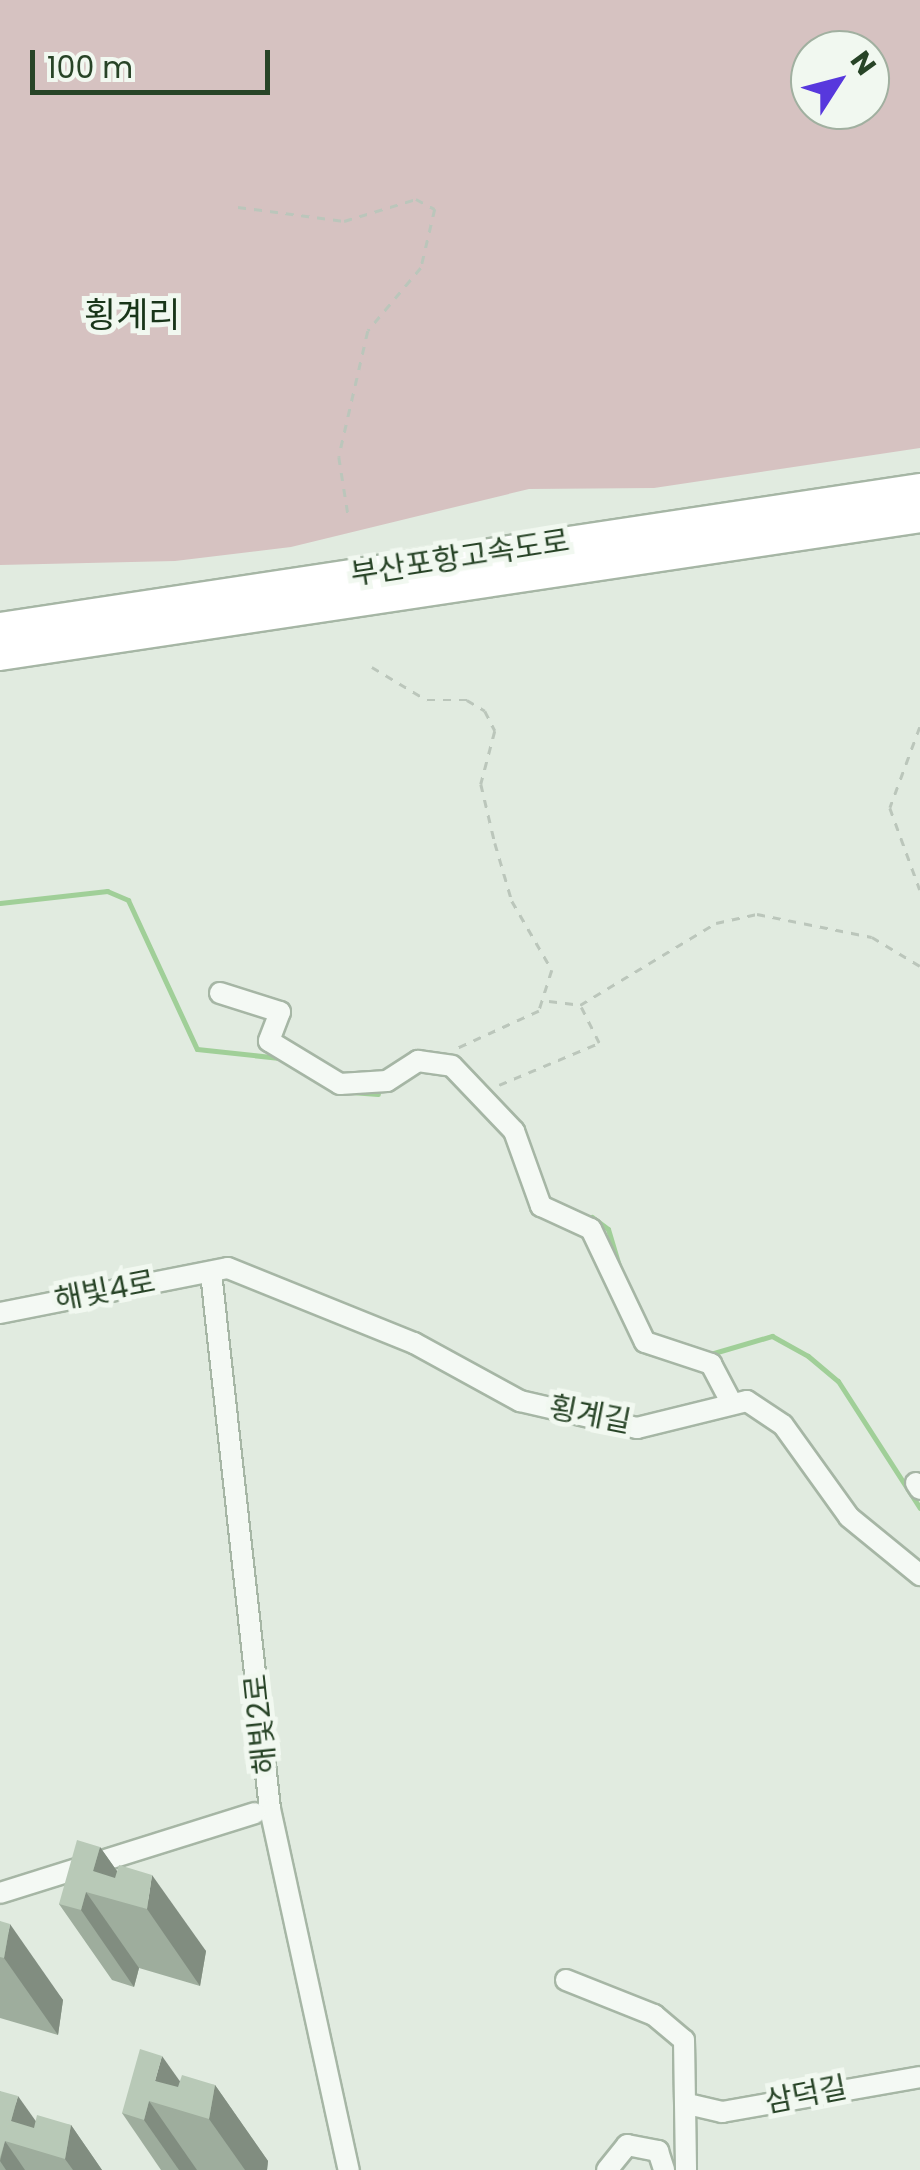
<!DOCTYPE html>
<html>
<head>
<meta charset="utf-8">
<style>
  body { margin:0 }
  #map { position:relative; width:920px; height:2170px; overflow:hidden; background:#e1ebe0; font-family:Poppins,"Noto Sans KR",sans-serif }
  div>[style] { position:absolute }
  .green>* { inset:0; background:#d6c2c1 }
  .stream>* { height:5px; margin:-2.5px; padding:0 2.5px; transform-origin:2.5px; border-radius:2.5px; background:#a0cf98 }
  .path>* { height:2.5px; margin-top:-1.25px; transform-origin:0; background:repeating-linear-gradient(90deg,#bbc6bb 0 8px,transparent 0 16px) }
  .roads { filter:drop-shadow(2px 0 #a6b6a5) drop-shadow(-2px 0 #a6b6a5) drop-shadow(0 2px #a6b6a5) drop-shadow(0 -2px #a6b6a5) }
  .minor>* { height:20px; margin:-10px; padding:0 10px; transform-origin:10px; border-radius:10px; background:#f4f9f4 }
  .highway>* { height:30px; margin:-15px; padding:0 15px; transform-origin:15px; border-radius:15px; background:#fff }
  .wall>* { inset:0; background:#9ead9d }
  .shaded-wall>* { inset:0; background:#818d80 }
  .building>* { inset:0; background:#b8c9b7 }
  span { translate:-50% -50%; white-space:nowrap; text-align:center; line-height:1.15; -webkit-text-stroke:10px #f1f8f0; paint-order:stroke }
  .street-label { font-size:30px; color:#284427 }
  .quarter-label { font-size:35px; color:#193519 }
  .north { position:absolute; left:790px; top:30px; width:100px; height:100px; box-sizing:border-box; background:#f1f8f0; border:2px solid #a1b0a0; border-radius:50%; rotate:54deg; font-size:28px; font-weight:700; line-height:40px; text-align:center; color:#284427 }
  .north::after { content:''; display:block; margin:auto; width:35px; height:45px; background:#5738dd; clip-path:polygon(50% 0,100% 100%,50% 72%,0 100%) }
  .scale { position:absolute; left:30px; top:50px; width:240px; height:45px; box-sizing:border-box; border:5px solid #284427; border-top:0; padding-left:12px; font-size:30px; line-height:35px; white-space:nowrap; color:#284427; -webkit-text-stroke:8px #f1f8f0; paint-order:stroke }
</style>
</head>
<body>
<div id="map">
  <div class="green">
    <div style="clip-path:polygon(evenodd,0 0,920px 0,920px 448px,654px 488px,529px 489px,291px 547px,175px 561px,0 565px,0 0,810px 50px,870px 50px,870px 110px,810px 110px,810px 50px)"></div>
  </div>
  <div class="stream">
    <div style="left:0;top:903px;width:108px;rotate:-6.4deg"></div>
    <div style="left:107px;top:891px;width:23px;rotate:23deg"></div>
    <div style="left:128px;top:900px;width:164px;rotate:65.2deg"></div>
    <div style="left:197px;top:1049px;width:83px;rotate:6.2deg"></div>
    <div style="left:337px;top:1091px;width:41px;rotate:4.2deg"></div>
    <div style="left:592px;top:1217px;width:20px;rotate:37deg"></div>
    <div style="left:608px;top:1229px;width:42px;rotate:73.3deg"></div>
    <div style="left:626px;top:1319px;width:23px;rotate:70deg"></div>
    <div style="left:645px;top:1352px;width:33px;rotate:16deg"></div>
    <div style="left:707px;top:1355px;width:68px;rotate:-16.3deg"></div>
    <div style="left:772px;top:1336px;width:41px;rotate:29.1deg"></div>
    <div style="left:808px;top:1356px;width:39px;rotate:40deg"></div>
    <div style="left:838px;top:1381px;width:151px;rotate:57.2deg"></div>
  </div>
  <div class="path">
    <div style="left:238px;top:207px;width:107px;rotate:7.5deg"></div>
    <div style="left:344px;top:221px;width:75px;rotate:-17deg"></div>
    <div style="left:416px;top:199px;width:21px;rotate:28deg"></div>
    <div style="left:435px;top:209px;width:61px;rotate:103.3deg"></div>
    <div style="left:421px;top:268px;width:82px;rotate:130.1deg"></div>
    <div style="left:368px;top:331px;width:129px;rotate:103deg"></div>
    <div style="left:339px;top:457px;width:58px;rotate:81deg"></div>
    <div style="left:372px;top:667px;width:64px;rotate:31deg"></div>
    <div style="left:427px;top:700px;width:40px"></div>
    <div style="left:467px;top:700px;width:21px;rotate:31deg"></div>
    <div style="left:485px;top:711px;width:22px;rotate:63deg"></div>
    <div style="left:495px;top:731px;width:55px;rotate:104.8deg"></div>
    <div style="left:481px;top:784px;width:61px;rotate:76.7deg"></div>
    <div style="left:495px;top:843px;width:60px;rotate:73.7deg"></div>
    <div style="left:512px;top:901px;width:80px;rotate:59.9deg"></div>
    <div style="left:552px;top:970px;width:43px;rotate:107.6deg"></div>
    <div style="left:539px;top:1011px;width:91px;rotate:155.4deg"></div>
    <div style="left:920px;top:727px;width:86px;rotate:110.3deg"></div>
    <div style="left:890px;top:808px;width:87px;rotate:69.9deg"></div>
    <div style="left:549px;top:1001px;width:31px;rotate:7deg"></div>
    <div style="left:580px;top:1005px;width:159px;rotate:-31.1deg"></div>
    <div style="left:716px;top:923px;width:42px;rotate:-12.4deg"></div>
    <div style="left:757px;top:914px;width:117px;rotate:11.3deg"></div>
    <div style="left:872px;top:937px;width:56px;rotate:31.1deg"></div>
    <div style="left:499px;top:1085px;width:108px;rotate:-22.8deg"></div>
    <div style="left:599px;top:1043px;width:40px;rotate:-116.6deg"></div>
  </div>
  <div class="roads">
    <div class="minor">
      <div style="left:220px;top:993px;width:63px;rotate:17.6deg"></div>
      <div style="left:280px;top:1012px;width:31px;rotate:111deg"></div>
      <div style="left:269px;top:1041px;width:83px;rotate:31.2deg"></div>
      <div style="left:340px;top:1084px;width:47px;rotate:-3.7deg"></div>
      <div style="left:387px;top:1081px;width:37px;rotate:-33deg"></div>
      <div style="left:418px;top:1061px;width:34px;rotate:8deg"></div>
      <div style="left:452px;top:1066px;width:90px;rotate:46.4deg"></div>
      <div style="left:514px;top:1131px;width:80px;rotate:70.2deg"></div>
      <div style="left:541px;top:1206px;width:55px;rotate:24.7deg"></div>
      <div style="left:591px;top:1229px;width:125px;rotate:64.5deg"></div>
      <div style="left:645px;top:1342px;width:70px;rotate:18.4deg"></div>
      <div style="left:711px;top:1364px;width:41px;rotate:62.2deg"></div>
      <div style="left:211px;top:1273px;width:539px;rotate:83.72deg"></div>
      <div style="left:270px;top:1809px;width:370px;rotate:77.7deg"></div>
      <div style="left:0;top:1313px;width:232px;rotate:-11.2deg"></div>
      <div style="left:228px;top:1268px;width:201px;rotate:22deg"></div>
      <div style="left:414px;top:1343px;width:121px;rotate:28.7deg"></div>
      <div style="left:520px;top:1401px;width:120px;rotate:13deg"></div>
      <div style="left:637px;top:1428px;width:113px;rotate:-13.8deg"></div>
      <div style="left:747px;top:1401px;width:43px;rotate:33.7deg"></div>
      <div style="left:783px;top:1425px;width:113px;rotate:54.3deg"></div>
      <div style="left:849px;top:1517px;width:92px;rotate:39.2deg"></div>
      <div style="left:916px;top:1483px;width:7px;rotate:56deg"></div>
      <div style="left:0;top:1893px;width:267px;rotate:-17.4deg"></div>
      <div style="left:566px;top:1980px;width:95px;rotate:21.7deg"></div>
      <div style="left:654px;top:2015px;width:39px;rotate:40deg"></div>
      <div style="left:684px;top:2040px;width:130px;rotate:89.1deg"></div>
      <div style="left:692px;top:2105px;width:31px;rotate:13deg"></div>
      <div style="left:722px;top:2112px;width:201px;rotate:-10deg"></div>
      <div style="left:607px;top:2170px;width:32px;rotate:-51deg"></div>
      <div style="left:627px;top:2145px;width:32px;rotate:11deg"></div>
      <div style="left:658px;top:2151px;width:20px;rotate:72deg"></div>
    </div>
    <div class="highway">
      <div style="left:0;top:628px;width:930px;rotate:-8.59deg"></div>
      <div style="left:0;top:655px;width:930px;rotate:-8.53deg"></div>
    </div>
  </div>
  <div class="wall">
    <div style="clip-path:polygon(100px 1847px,117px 1871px,206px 1951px,200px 1986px,139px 1968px,134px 1987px,112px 1980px,59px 1904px)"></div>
    <div style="clip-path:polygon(0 1921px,63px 2000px,58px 2035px,0 2018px)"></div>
    <div style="clip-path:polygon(180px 2081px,215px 2085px,268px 2161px,267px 2170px,161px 2170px,122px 2113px)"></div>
    <div style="clip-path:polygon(0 2091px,35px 2121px,71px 2125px,102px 2170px,0 2170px)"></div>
  </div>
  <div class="shaded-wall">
    <div style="clip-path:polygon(100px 1847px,143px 1908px,93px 1871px)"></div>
    <div style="clip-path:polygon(152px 1875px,206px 1951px,200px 1986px,147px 1909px)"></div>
    <div style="clip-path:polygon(86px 1892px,139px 1968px,134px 1987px,81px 1910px)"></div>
    <div style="clip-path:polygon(10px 1924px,63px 2000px,58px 2035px,4px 1958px)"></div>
    <div style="clip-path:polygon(162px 2056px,206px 2118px,155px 2081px)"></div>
    <div style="clip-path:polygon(215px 2085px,268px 2161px,267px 2170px,245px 2170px,209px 2119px)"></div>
    <div style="clip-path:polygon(18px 2096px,62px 2158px,11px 2121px)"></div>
    <div style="clip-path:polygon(149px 2101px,197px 2170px,179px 2170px,144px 2120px)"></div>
    <div style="clip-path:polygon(71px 2125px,102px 2170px,73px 2170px,65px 2159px)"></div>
    <div style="clip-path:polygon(5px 2141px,25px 2170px,6px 2170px,0 2161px)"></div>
  </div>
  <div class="building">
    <div style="clip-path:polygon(77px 1840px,100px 1847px,93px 1871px,115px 1878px,119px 1865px,152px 1875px,147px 1909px,86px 1892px,81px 1910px,59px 1904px)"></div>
    <div style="clip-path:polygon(0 1921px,10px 1924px,4px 1958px,0 1957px)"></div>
    <div style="clip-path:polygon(140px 2049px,162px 2056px,155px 2081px,178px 2087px,182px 2075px,215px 2085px,209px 2119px,149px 2101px,144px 2120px,122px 2113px)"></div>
    <div style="clip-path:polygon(0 2091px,18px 2096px,11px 2121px,34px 2128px,37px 2115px,71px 2125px,65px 2159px,5px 2141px,0 2158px)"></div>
  </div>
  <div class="street-label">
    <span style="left:460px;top:558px;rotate:-9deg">부산포항고속도로</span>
    <span style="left:105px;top:1291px;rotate:-11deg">해빛4로</span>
    <span style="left:590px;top:1415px;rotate:11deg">횡계길</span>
    <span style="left:261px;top:1724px;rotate:-96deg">해빛2로</span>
    <span style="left:806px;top:2095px;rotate:-11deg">삼덕길</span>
  </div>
  <div class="quarter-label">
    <span style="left:132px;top:315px">횡계리</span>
  </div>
  <div class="north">N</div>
  <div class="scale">100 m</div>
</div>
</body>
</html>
